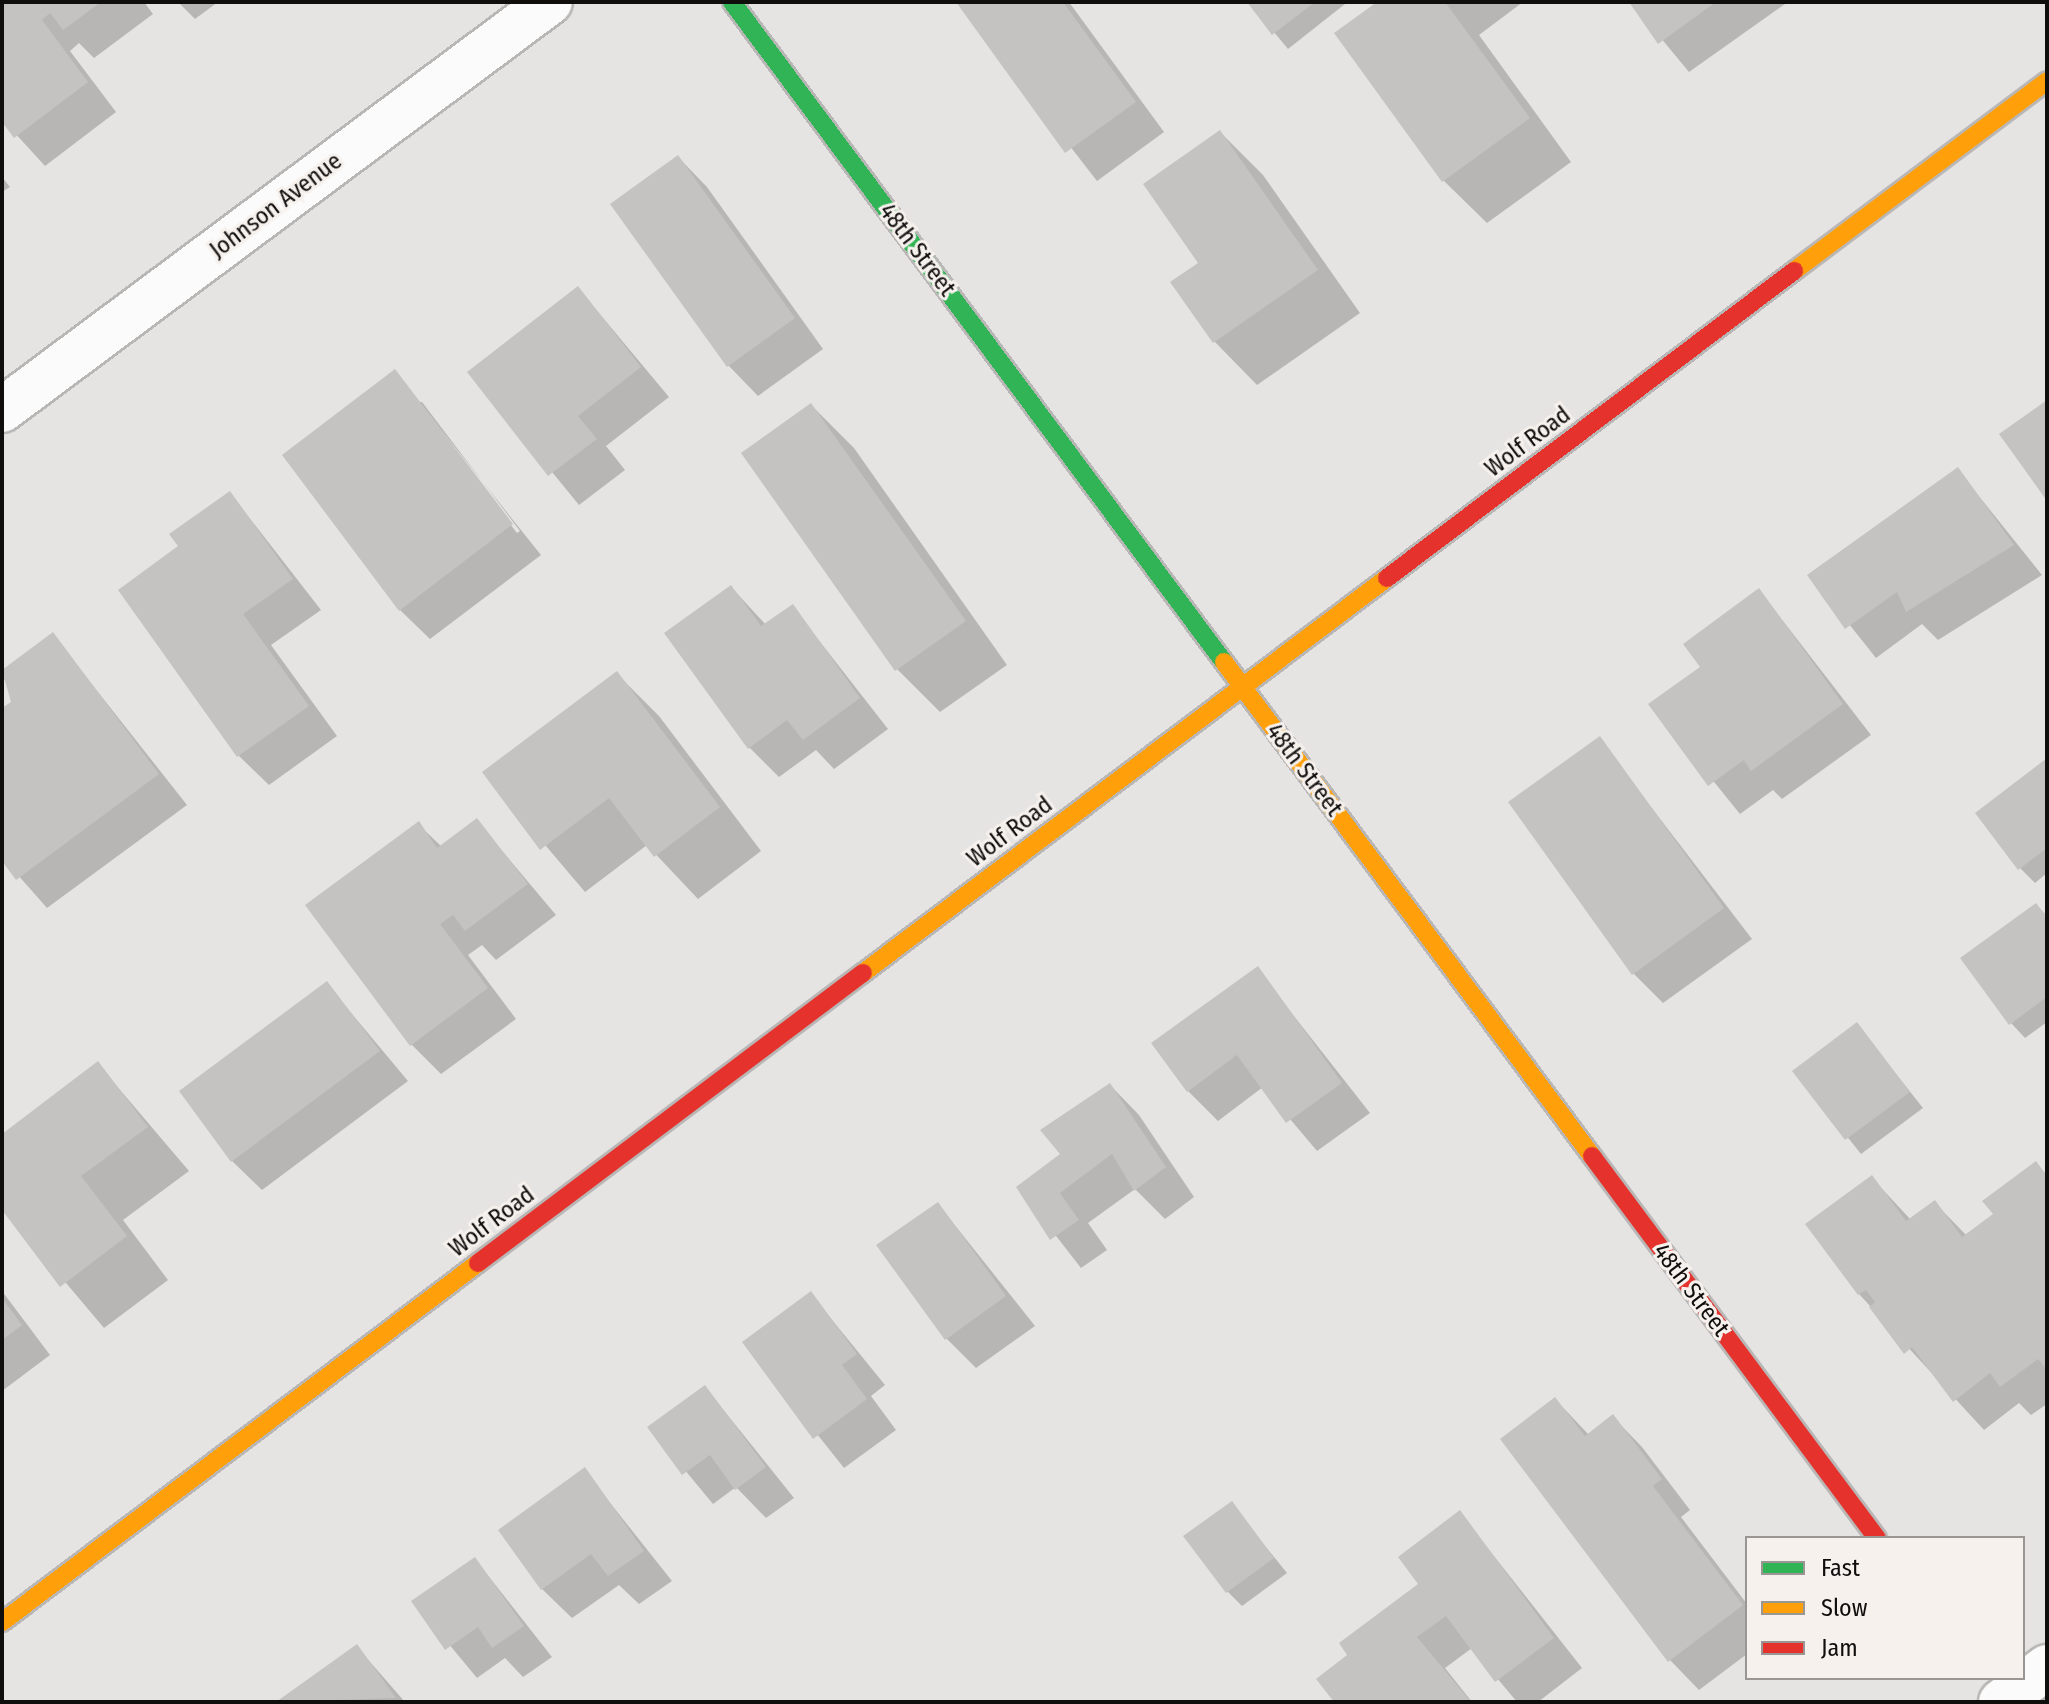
<!DOCTYPE html>
<html>
<head>
<meta charset="utf-8">
<style>
  body { margin:0 }
  #map { position:relative; width:2049px; height:1704px; overflow:hidden; background:#e6e4e2; font-family:"Fira Sans Condensed",sans-serif }
  div>[style] { position:absolute }
  .shadow>* { inset:0; background:#0003 }
  .building>* { inset:0; background:#c4c3c2 }
  .roads { filter:drop-shadow(2px 0 #b9b7b6) drop-shadow(-2px 0 #b9b7b6) drop-shadow(0 2px #b9b7b6) drop-shadow(0 -2px #b9b7b6) }
  .street>* { height:44px; margin:-22px; padding:0 22px; transform-origin:22px; border-radius:22px; background:#fbfbfb }
  .fast>* { height:18px; margin:-9px; padding:0 9px; transform-origin:9px; border-radius:9px; background:#30b455 }
  .slow>* { height:18px; margin:-9px; padding:0 9px; transform-origin:9px; border-radius:9px; background:#ff9f0a }
  .jam>* { height:18px; margin:-9px; padding:0 9px; transform-origin:9px; border-radius:9px; background:#e5322d }
  span { translate:-50% -50%; white-space:nowrap; text-align:center; line-height:1.15; -webkit-text-stroke:6px #f6f1ed; paint-order:stroke }
  .street-label { font-size:24px; color:#100e0d }
  .frame { position:absolute; inset:0; border:4px solid #100e0d; pointer-events:none }
  .legend { position:absolute; left:1745px; top:1536px; width:280px; height:144px; box-sizing:border-box; background:#f6f1ed; border:2px solid #9a9693; margin:0; padding:10px 14px; list-style:none; font-size:24px; color:#100e0d }
  .legend li { display:flex; align-items:center; gap:16px; height:40px }
  .legend b { width:40px; border:2px solid #9a9693 }
</style>
</head>
<body>
<div id="map">
  <div class="shadow">
    <div style="clip-path:polygon(2px 2px,144px 2px,153px 14px,94px 58px,79px 43px,70px 51px,116px 112px,45px 166px,2px 119px)"></div>
    <div style="clip-path:polygon(178px 2px,218px 2px,195px 19px)"></div>
    <div style="clip-path:polygon(958px 2px,1069px 2px,1164px 132px,1097px 181px)"></div>
    <div style="clip-path:polygon(1249px 2px,1343px 2px,1345px 4px,1288px 49px)"></div>
    <div style="clip-path:polygon(1380px 2px,1523px 2px,1479px 35px,1571px 162px,1487px 223px,1444px 181px)"></div>
    <div style="clip-path:polygon(1631px 2px,1783px 2px,1785px 4px,1689px 72px)"></div>
    <div style="clip-path:polygon(1220px 132px,1263px 175px,1360px 313px,1257px 385px,1215px 342px,1173px 283px,1201px 263px)"></div>
    <div style="clip-path:polygon(678px 157px,707px 187px,823px 349px,758px 396px,729px 366px,613px 204px)"></div>
    <div style="clip-path:polygon(2px 177px,10px 187px,2px 192px)"></div>
    <div style="clip-path:polygon(578px 288px,669px 397px,606px 446px,625px 470px,579px 505px,470px 372px)"></div>
    <div style="clip-path:polygon(evenodd,395px 372px,541px 555px,430px 639px,400px 610px,395px 372px,417px 402px,422px 402px,520px 531px,517px 533px,417px 402px)"></div>
    <div style="clip-path:polygon(811px 405px,854px 448px,1007px 665px,940px 712px,897px 669px)"></div>
    <div style="clip-path:polygon(1958px 470px,2042px 575px,1938px 640px,1922px 624px,1876px 658px,1810px 575px)"></div>
    <div style="clip-path:polygon(230px 493px,321px 610px,271px 645px,337px 736px,269px 785px,239px 756px,181px 546px)"></div>
    <div style="clip-path:polygon(731px 587px,766px 625px,792px 606px,888px 729px,834px 769px,816px 750px,779px 777px,749px 747px)"></div>
    <div style="clip-path:polygon(1759px 590px,1871px 735px,1782px 799px,1773px 790px,1740px 814px,1651px 704px,1703px 667px)"></div>
    <div style="clip-path:polygon(53px 635px,187px 805px,47px 908px,2px 857px,2px 711px,14px 702px,2px 673px)"></div>
    <div style="clip-path:polygon(616px 673px,659px 716px,761px 851px,698px 899px,647px 845px,585px 892px,484px 773px)"></div>
    <div style="clip-path:polygon(1599px 739px,1752px 939px,1663px 1003px,1633px 973px)"></div>
    <div style="clip-path:polygon(2047px 760px,2047px 873px,2035px 883px,2020px 868px)"></div>
    <div style="clip-path:polygon(477px 821px,556px 915px,496px 960px,482px 945px,468px 955px,516px 1019px,441px 1074px,411px 1044px,418px 824px,442px 847px)"></div>
    <div style="clip-path:polygon(2036px 905px,2047px 916px,2047px 1022px,2025px 1038px,2011px 1023px)"></div>
    <div style="clip-path:polygon(1257px 969px,1370px 1113px,1317px 1151px,1263px 1087px,1218px 1121px,1188px 1091px)"></div>
    <div style="clip-path:polygon(326px 983px,408px 1081px,262px 1190px,232px 1161px)"></div>
    <div style="clip-path:polygon(1857px 1025px,1923px 1108px,1861px 1154px,1795px 1071px)"></div>
    <div style="clip-path:polygon(98px 1064px,189px 1171px,123px 1220px,168px 1280px,104px 1328px,2px 1207px,2px 1136px)"></div>
    <div style="clip-path:polygon(1110px 1085px,1139px 1115px,1194px 1197px,1165px 1219px,1135px 1189px,1088px 1223px,1107px 1250px,1081px 1268px,1018px 1187px,1063px 1155px)"></div>
    <div style="clip-path:polygon(2036px 1164px,2047px 1175px,2047px 1404px,2031px 1415px,2019px 1403px,1984px 1430px,1859px 1294px,1872px 1178px,1911px 1220px,1934px 1202px,1967px 1236px,1996px 1215px)"></div>
    <div style="clip-path:polygon(938px 1204px,1035px 1326px,976px 1368px,947px 1339px)"></div>
    <div style="clip-path:polygon(2px 1291px,50px 1355px,2px 1391px)"></div>
    <div style="clip-path:polygon(811px 1294px,885px 1385px,871px 1396px,896px 1430px,844px 1468px,744px 1342px)"></div>
    <div style="clip-path:polygon(705px 1387px,794px 1498px,766px 1518px,736px 1487px,713px 1504px,650px 1428px)"></div>
    <div style="clip-path:polygon(1555px 1399px,1589px 1435px,1613px 1417px,1642px 1447px,1690px 1510px,1681px 1517px,1747px 1604px,1747px 1654px,1699px 1690px,1670px 1660px)"></div>
    <div style="clip-path:polygon(584px 1470px,672px 1581px,639px 1604px,619px 1585px,572px 1618px,542px 1589px)"></div>
    <div style="clip-path:polygon(1231px 1504px,1287px 1573px,1242px 1606px,1227px 1591px)"></div>
    <div style="clip-path:polygon(1460px 1513px,1582px 1668px,1538px 1702px,1517px 1702px,1472px 1648px,1445px 1668px,1472px 1702px,1336px 1702px,1350px 1655px,1421px 1584px)"></div>
    <div style="clip-path:polygon(475px 1559px,552px 1657px,523px 1677px,505px 1658px,477px 1678px,414px 1602px)"></div>
    <div style="clip-path:polygon(357px 1647px,405px 1702px,279px 1702px)"></div>
  </div>
  <div class="building">
    <div style="clip-path:polygon(2px 2px,101px 2px,63px 30px,50px 13px,42px 20px,88px 82px,14px 138px,2px 122px)"></div>
    <div style="clip-path:polygon(956px 2px,1063px 2px,1136px 102px,1065px 153px)"></div>
    <div style="clip-path:polygon(1247px 2px,1315px 2px,1272px 35px)"></div>
    <div style="clip-path:polygon(1377px 2px,1445px 2px,1530px 118px,1442px 182px,1334px 33px)"></div>
    <div style="clip-path:polygon(1629px 2px,1716px 2px,1658px 44px)"></div>
    <div style="clip-path:polygon(1220px 130px,1318px 270px,1213px 343px,1170px 282px,1198px 263px,1143px 184px)"></div>
    <div style="clip-path:polygon(678px 155px,795px 318px,727px 367px,610px 204px)"></div>
    <div style="clip-path:polygon(578px 286px,641px 367px,578px 416px,597px 439px,548px 476px,467px 372px)"></div>
    <div style="clip-path:polygon(395px 369px,513px 524px,399px 611px,282px 455px)"></div>
    <div style="clip-path:polygon(2047px 400px,2047px 501px,1999px 434px)"></div>
    <div style="clip-path:polygon(811px 403px,966px 621px,895px 671px,741px 453px)"></div>
    <div style="clip-path:polygon(1958px 467px,2014px 545px,1906px 612px,1897px 592px,1845px 629px,1807px 575px)"></div>
    <div style="clip-path:polygon(230px 491px,293px 579px,243px 614px,309px 706px,237px 757px,118px 590px,178px 546px,169px 534px)"></div>
    <div style="clip-path:polygon(731px 585px,761px 626px,793px 604px,860px 698px,803px 740px,787px 720px,748px 749px,664px 633px)"></div>
    <div style="clip-path:polygon(1759px 588px,1843px 704px,1751px 771px,1744px 760px,1708px 786px,1648px 704px,1700px 667px,1683px 644px)"></div>
    <div style="clip-path:polygon(53px 632px,159px 774px,16px 880px,2px 861px,2px 708px,11px 702px,2px 670px)"></div>
    <div style="clip-path:polygon(617px 671px,720px 807px,654px 857px,609px 798px,540px 850px,482px 772px)"></div>
    <div style="clip-path:polygon(1600px 736px,1724px 908px,1632px 975px,1508px 802px)"></div>
    <div style="clip-path:polygon(2047px 758px,2047px 848px,2018px 870px,1975px 813px)"></div>
    <div style="clip-path:polygon(477px 818px,528px 884px,465px 931px,453px 915px,440px 924px,488px 988px,410px 1046px,305px 905px,419px 821px,437px 848px)"></div>
    <div style="clip-path:polygon(2036px 903px,2047px 917px,2047px 997px,2009px 1025px,1960px 958px)"></div>
    <div style="clip-path:polygon(1258px 966px,1342px 1083px,1286px 1123px,1237px 1055px,1187px 1092px,1151px 1043px)"></div>
    <div style="clip-path:polygon(327px 981px,380px 1051px,231px 1162px,179px 1091px)"></div>
    <div style="clip-path:polygon(1857px 1022px,1910px 1092px,1845px 1140px,1792px 1071px)"></div>
    <div style="clip-path:polygon(98px 1061px,148px 1127px,81px 1176px,127px 1236px,60px 1287px,2px 1210px,2px 1134px)"></div>
    <div style="clip-path:polygon(1110px 1083px,1166px 1167px,1134px 1191px,1112px 1154px,1060px 1193px,1079px 1220px,1050px 1240px,1016px 1187px,1060px 1154px,1040px 1130px)"></div>
    <div style="clip-path:polygon(2036px 1161px,2047px 1176px,2047px 1370px,2038px 1359px,2000px 1387px,1990px 1373px,1953px 1402px,1912px 1347px,1904px 1354px,1869px 1307px,1875px 1302px,1866px 1290px,1858px 1295px,1805px 1224px,1872px 1175px,1906px 1221px,1935px 1200px,1962px 1237px,1993px 1214px,1982px 1201px)"></div>
    <div style="clip-path:polygon(938px 1202px,1006px 1296px,945px 1340px,876px 1245px)"></div>
    <div style="clip-path:polygon(811px 1291px,857px 1354px,842px 1365px,867px 1399px,813px 1439px,742px 1342px)"></div>
    <div style="clip-path:polygon(2px 1298px,22px 1325px,2px 1340px)"></div>
    <div style="clip-path:polygon(705px 1385px,766px 1467px,735px 1490px,710px 1455px,682px 1475px,647px 1427px)"></div>
    <div style="clip-path:polygon(1555px 1397px,1585px 1436px,1613px 1414px,1662px 1479px,1653px 1486px,1743px 1605px,1668px 1662px,1500px 1439px)"></div>
    <div style="clip-path:polygon(585px 1467px,644px 1551px,608px 1576px,591px 1554px,541px 1590px,498px 1530px)"></div>
    <div style="clip-path:polygon(1232px 1501px,1274px 1558px,1226px 1593px,1183px 1536px)"></div>
    <div style="clip-path:polygon(1460px 1510px,1554px 1638px,1495px 1682px,1446px 1616px,1417px 1637px,1471px 1702px,1334px 1702px,1316px 1679px,1347px 1655px,1339px 1643px,1418px 1584px,1398px 1557px)"></div>
    <div style="clip-path:polygon(475px 1557px,524px 1626px,492px 1648px,478px 1627px,445px 1650px,411px 1601px)"></div>
    <div style="clip-path:polygon(357px 1644px,396px 1698px,276px 1702px)"></div>
  </div>
  <div class="roads">
    <div class="street">
      <div style="left:2px;top:410px;width:683px;rotate:-36.67deg"></div>
      <div style="left:2001px;top:1702px;width:58px;rotate:-37.3deg"></div>
    </div>
    <div class="fast">
      <div style="left:732px;top:2px;width:823px;rotate:53.3deg"></div>
    </div>
    <div class="slow">
      <div style="left:1794px;top:271px;width:316px;rotate:-36.9deg"></div>
      <div style="left:1224px;top:662px;width:616px;rotate:53.32deg"></div>
      <div style="left:863px;top:973px;width:656px;rotate:-37.01deg"></div>
      <div style="left:2px;top:1622px;width:596px;rotate:-37.02deg"></div>
    </div>
    <div class="jam">
      <div style="left:1387px;top:578px;width:510px;rotate:-37.03deg"></div>
      <div style="left:1592px;top:1156px;width:477px;rotate:53.3deg"></div>
      <div style="left:478px;top:1263px;width:482px;rotate:-37deg"></div>
    </div>
  </div>
  <div class="street-label">
    <span style="left:276px;top:206px;rotate:-37deg">Johnson Avenue</span>
    <span style="left:917px;top:250px;rotate:53deg">48th Street</span>
    <span style="left:1528px;top:442px;rotate:-37deg">Wolf Road</span>
    <span style="left:1304px;top:770px;rotate:53deg">48th Street</span>
    <span style="left:1010px;top:832px;rotate:-37deg">Wolf Road</span>
    <span style="left:492px;top:1222px;rotate:-37deg">Wolf Road</span>
    <span style="left:1691px;top:1290px;rotate:53deg">48th Street</span>
  </div>
  <div class="frame"></div>
  <ul class="legend">
  <li><b style="height:10px;background:#30b455"></b>Fast</li>
  <li><b style="height:10px;background:#ff9f0a"></b>Slow</li>
  <li><b style="height:10px;background:#e5322d"></b>Jam</li>
  </ul>
</div>
</body>
</html>
